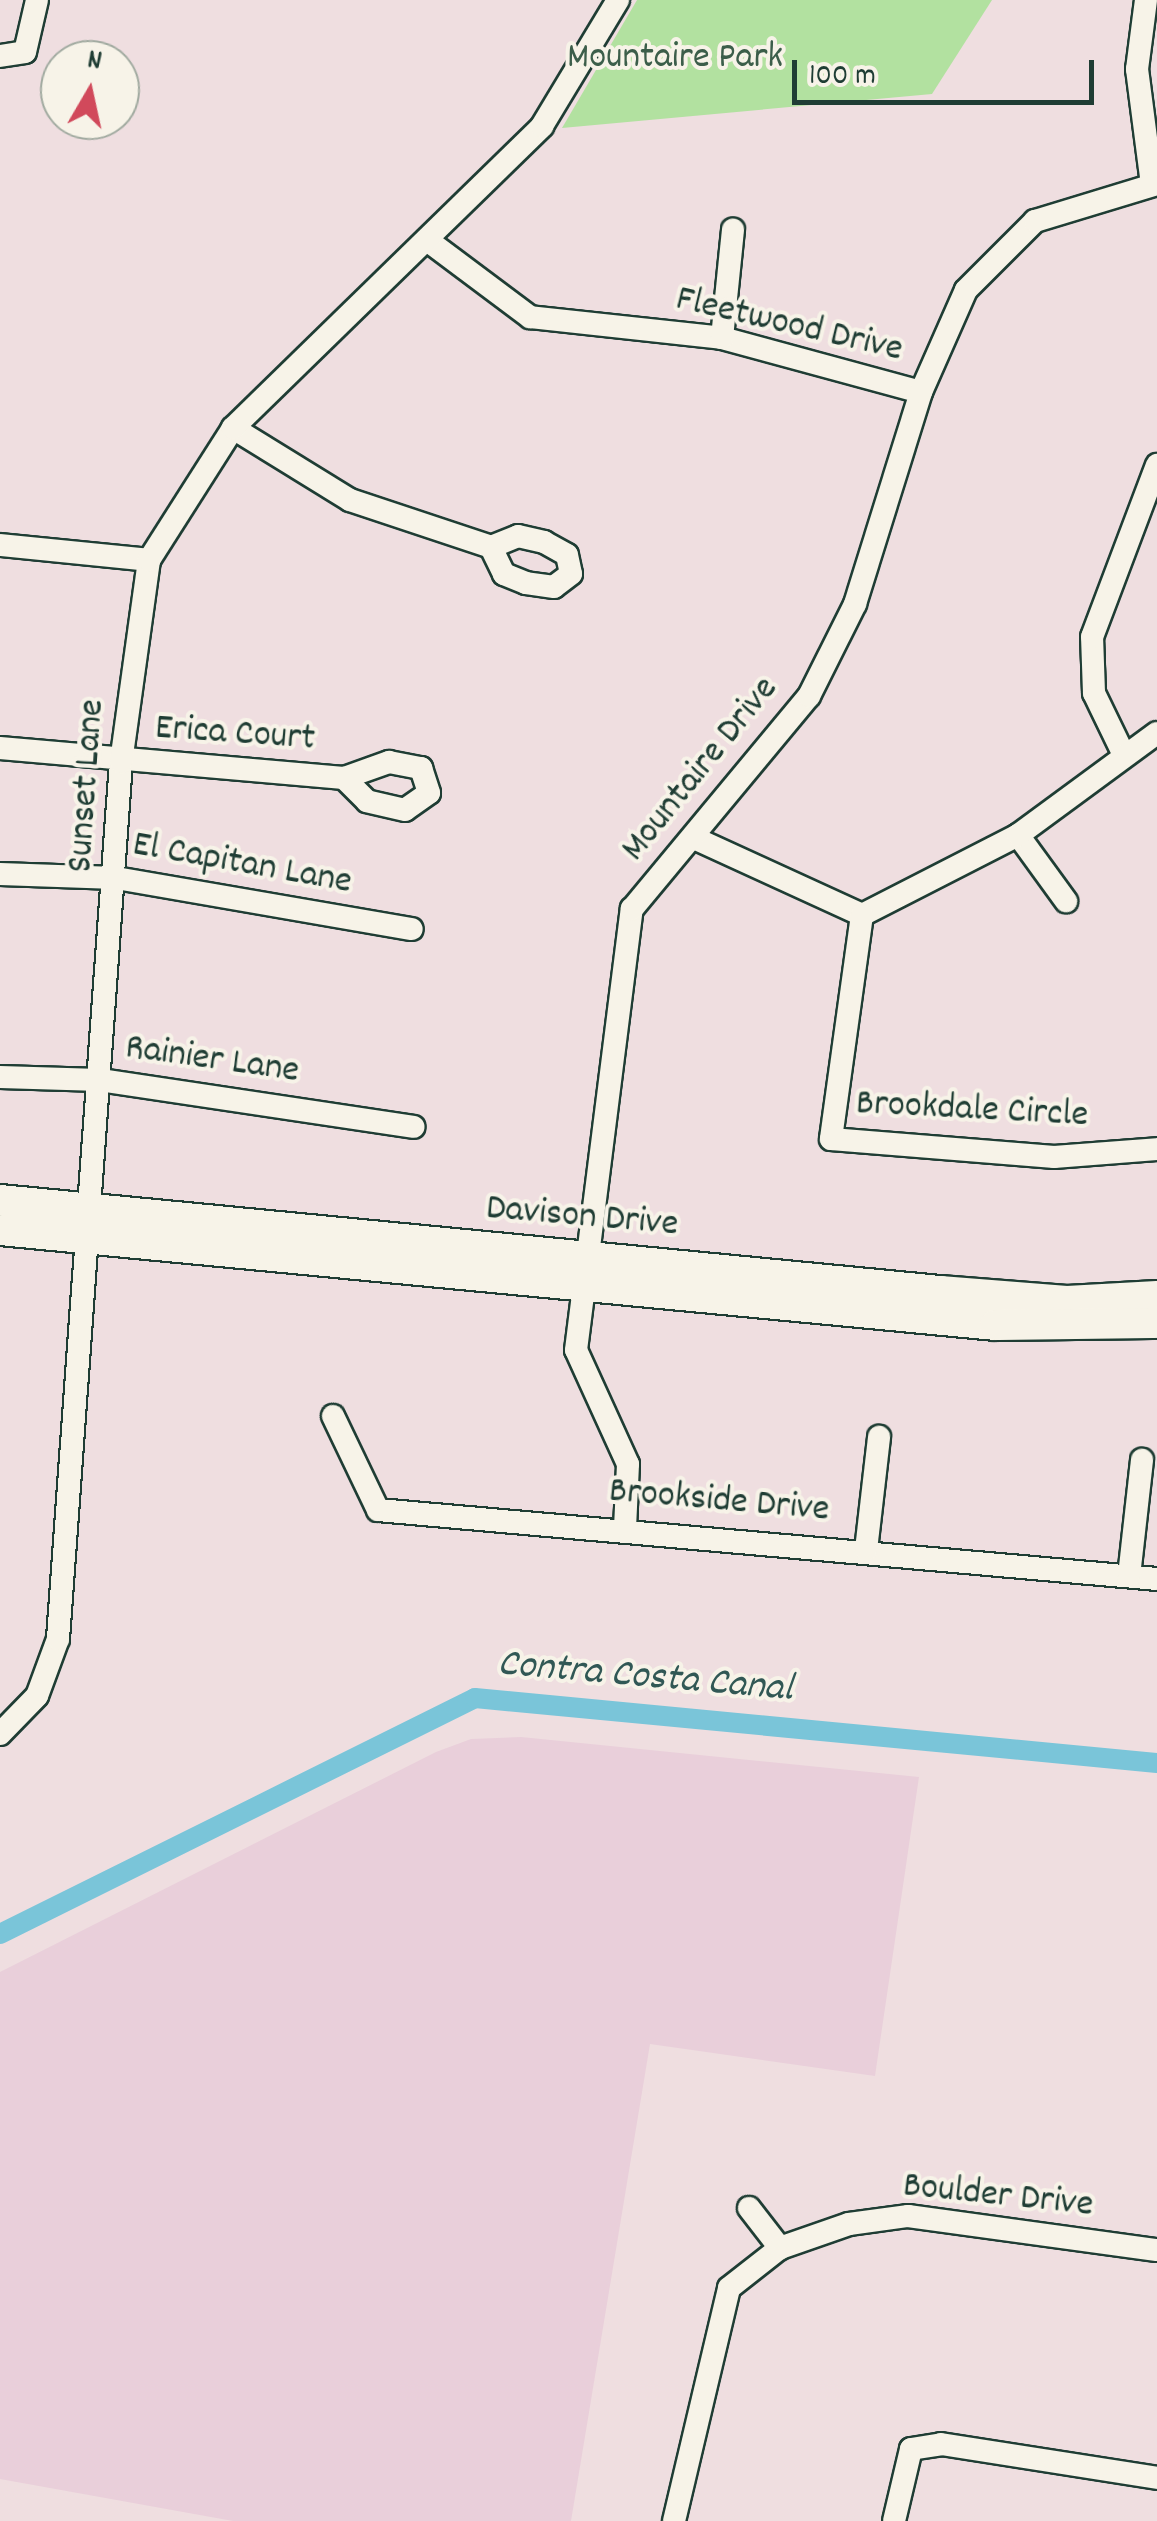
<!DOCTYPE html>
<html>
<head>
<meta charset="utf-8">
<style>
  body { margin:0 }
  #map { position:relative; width:1157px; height:2521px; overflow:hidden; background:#efdee0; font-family:Dekko,sans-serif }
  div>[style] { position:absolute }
  .built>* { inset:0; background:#e9cfda }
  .green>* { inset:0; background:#b2e1a0 }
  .canal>* { height:20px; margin:-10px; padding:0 10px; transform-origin:10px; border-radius:10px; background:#7ac5d9 }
  .roads { filter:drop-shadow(2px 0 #1f3d34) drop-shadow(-2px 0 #1f3d34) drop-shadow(0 2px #1f3d34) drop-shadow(0 -2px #1f3d34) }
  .minor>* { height:22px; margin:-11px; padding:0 11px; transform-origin:11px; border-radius:11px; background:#f7f3e8 }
  .secondary>* { height:30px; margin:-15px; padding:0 15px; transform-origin:15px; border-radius:15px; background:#f7f3e8 }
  span { translate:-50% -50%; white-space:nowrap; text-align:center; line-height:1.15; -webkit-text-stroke:8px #f7f3e8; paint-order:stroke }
  .park-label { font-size:38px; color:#3c5e4a }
  .street-label { font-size:38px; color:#1f3d34 }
  .water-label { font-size:40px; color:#315855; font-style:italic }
  .north { position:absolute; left:40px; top:40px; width:100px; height:100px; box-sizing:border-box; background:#f7f3e8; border:2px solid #a1aaa0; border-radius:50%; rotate:9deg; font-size:28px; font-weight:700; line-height:40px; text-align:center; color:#1f3d34 }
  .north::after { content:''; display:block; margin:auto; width:35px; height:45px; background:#d1495b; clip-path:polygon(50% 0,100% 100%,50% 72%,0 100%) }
  .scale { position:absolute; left:792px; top:60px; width:302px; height:45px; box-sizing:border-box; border:5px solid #1f3d34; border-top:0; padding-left:12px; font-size:30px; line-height:35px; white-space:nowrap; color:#1f3d34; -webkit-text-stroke:8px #f7f3e8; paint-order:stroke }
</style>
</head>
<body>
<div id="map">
  <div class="built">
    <div style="clip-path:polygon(521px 1737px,919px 1777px,875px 2076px,650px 2044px,571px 2521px,233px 2521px,0 2479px,0 1972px,436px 1752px,471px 1739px)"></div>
  </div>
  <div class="green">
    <div style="clip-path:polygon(637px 0,992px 0,932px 94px,562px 128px)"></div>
  </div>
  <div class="canal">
    <div style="left:0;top:1934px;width:530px;rotate:-26.42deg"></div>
    <div style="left:475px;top:1698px;width:685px;rotate:5.44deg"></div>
  </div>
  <div class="roads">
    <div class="minor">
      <div style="left:1146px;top:0;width:70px;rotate:97.4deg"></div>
      <div style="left:1137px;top:69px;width:117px;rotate:82.6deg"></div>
      <div style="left:0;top:56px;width:25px;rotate:-9deg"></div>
      <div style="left:25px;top:52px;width:53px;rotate:-77deg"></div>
      <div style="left:427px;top:240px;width:129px;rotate:36.8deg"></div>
      <div style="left:530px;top:317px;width:193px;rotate:6.2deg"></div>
      <div style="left:722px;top:338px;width:206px;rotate:15.2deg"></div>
      <div style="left:722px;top:338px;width:109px;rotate:-84.2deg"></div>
      <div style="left:233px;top:428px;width:137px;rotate:31.6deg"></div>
      <div style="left:350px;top:500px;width:149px;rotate:18.4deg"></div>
      <div style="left:491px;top:547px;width:29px;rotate:-22deg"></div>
      <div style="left:518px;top:536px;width:27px;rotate:13deg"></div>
      <div style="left:544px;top:542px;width:26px;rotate:29deg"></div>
      <div style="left:567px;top:555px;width:19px;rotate:78deg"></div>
      <div style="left:571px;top:574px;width:21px;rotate:143deg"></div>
      <div style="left:554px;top:587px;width:28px;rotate:-172deg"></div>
      <div style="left:526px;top:583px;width:24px;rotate:-158deg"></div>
      <div style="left:504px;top:574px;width:30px;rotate:-116deg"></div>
      <div style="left:0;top:545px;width:150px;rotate:5.7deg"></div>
      <div style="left:0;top:748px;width:345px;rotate:5deg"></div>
      <div style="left:344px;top:778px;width:48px;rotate:-19.6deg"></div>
      <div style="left:389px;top:762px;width:33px;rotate:11deg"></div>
      <div style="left:421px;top:768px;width:26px;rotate:72deg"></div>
      <div style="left:429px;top:793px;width:29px;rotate:145deg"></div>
      <div style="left:405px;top:810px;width:39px;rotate:-167deg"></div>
      <div style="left:367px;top:801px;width:33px;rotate:-135deg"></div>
      <div style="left:1123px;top:753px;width:67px;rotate:-115.8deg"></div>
      <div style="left:1094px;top:693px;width:56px;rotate:-92deg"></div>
      <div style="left:1092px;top:637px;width:184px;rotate:-69.3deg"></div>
      <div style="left:1018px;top:835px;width:82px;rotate:54deg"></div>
      <div style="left:694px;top:838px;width:185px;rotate:24.6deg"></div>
      <div style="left:862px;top:915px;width:175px;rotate:-27.1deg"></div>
      <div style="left:1018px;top:835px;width:172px;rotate:-36.3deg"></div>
      <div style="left:0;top:874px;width:116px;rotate:2deg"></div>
      <div style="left:116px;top:878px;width:300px;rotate:9.8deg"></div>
      <div style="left:862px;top:915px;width:226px;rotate:97.9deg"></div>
      <div style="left:831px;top:1139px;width:224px;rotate:4.6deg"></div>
      <div style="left:1054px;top:1157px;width:103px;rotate:-4.4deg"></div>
      <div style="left:0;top:1077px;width:100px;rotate:1.7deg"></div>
      <div style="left:100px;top:1080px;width:317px;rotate:8.5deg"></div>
      <div style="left:333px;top:1416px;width:104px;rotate:64.4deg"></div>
      <div style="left:378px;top:1510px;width:782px;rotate:5.06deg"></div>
      <div style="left:625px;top:1528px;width:64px;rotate:-87.3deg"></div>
      <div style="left:628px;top:1464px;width:125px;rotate:-114.5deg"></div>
      <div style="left:576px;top:1350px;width:445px;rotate:-82.8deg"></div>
      <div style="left:632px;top:909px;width:277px;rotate:-50.3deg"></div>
      <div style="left:809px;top:696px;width:103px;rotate:-63.4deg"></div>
      <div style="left:855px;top:604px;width:222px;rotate:-72.7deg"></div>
      <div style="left:921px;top:392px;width:111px;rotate:-66.2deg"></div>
      <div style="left:966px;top:290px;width:98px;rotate:-45deg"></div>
      <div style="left:1035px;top:221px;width:127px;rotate:-16.9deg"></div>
      <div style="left:866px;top:1550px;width:114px;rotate:-83.4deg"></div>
      <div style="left:1129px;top:1576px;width:117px;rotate:-83.6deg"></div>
      <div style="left:0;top:1734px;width:53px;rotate:-45.8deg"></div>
      <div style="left:37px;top:1696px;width:61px;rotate:-69.8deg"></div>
      <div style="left:58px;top:1639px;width:879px;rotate:-85.89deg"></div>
      <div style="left:121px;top:762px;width:204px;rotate:-82.1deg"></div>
      <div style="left:149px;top:560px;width:156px;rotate:-57.5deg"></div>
      <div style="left:233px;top:428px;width:432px;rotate:-44.3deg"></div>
      <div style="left:542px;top:126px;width:147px;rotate:-58.9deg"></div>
      <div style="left:749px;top:2208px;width:51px;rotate:52.2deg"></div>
      <div style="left:674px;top:2521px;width:239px;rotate:-76.7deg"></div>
      <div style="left:729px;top:2288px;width:65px;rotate:-38.1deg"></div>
      <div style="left:780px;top:2248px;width:73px;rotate:-19.2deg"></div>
      <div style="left:849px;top:2224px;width:60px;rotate:-7.7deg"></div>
      <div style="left:908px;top:2216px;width:251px;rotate:7.8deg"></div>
      <div style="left:894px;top:2521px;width:74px;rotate:-76.7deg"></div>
      <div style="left:911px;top:2449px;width:30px;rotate:-9deg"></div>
      <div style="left:941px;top:2444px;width:219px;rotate:8.9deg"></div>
    </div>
    <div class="secondary">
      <div style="left:0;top:1200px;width:944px;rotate:5.53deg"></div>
      <div style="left:940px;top:1291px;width:127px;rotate:4.5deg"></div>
      <div style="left:1067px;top:1301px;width:90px;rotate:-3.2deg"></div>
      <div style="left:0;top:1230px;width:1000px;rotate:5.45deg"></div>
      <div style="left:995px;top:1325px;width:162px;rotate:-0.7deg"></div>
    </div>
  </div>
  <div class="park-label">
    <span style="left:675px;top:59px">Mountaire Park</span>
  </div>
  <div class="street-label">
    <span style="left:789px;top:326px;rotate:13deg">Fleetwood Drive</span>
    <span style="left:235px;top:735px;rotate:4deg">Erica Court</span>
    <span style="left:701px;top:770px;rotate:-51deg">Mountaire Drive</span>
    <span style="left:88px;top:786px;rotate:-86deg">Sunset Lane</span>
    <span style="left:242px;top:865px;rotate:10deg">El Capitan Lane</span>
    <span style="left:212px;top:1061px;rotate:8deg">Rainier Lane</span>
    <span style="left:972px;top:1111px;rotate:3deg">Brookdale Circle</span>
    <span style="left:582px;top:1218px;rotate:5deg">Davison Drive</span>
    <span style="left:719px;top:1502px;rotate:5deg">Brookside Drive</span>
    <span style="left:998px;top:2197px;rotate:6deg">Boulder Drive</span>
  </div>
  <div class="water-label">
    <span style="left:645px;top:1679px;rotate:5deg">Contra Costa Canal</span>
  </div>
  <div class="north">N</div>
  <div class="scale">100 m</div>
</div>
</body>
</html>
